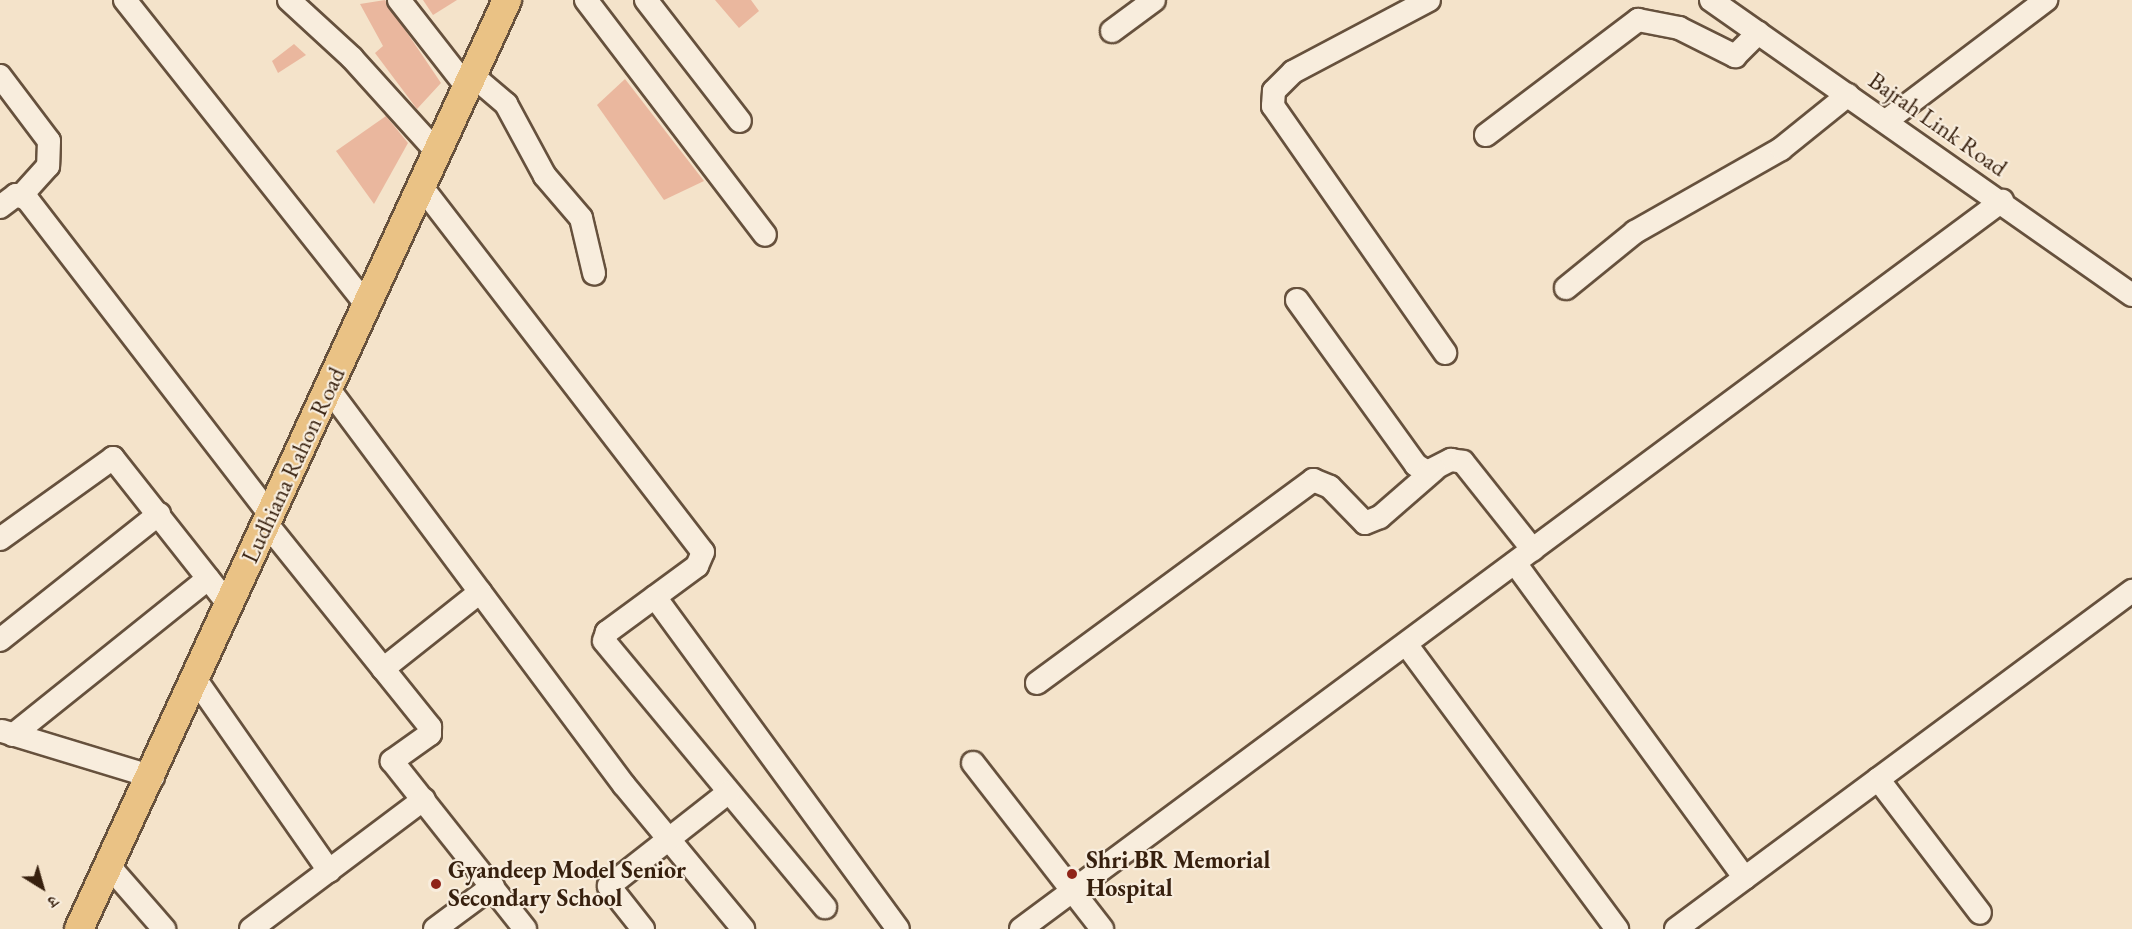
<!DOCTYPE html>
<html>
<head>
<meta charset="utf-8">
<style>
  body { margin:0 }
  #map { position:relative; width:2132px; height:929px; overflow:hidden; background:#f4e3ca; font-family:"EB Garamond","Noto Serif Devanagari",serif }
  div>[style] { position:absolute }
  .building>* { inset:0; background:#eab79e }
  .roads { filter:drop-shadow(2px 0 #66513d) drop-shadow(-2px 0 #66513d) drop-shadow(0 2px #66513d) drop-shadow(0 -2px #66513d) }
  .minor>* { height:22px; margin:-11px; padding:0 11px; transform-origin:11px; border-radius:11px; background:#f8eddd }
  .major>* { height:28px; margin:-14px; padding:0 14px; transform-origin:14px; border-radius:14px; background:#eac285 }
  .dots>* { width:16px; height:16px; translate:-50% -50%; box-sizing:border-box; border:3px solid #f8eddd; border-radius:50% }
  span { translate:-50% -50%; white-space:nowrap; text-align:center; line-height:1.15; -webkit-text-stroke:4.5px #f8eddd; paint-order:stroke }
  .street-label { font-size:24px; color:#37200e }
  .poi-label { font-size:24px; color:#37200e; font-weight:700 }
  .left { translate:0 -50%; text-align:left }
  .north { position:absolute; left:12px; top:857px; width:60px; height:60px; -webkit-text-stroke:4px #f8eddd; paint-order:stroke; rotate:143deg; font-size:16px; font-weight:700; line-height:24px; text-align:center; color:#37200e }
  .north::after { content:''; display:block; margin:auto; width:21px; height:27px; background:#37200e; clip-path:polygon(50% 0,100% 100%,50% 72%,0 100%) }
</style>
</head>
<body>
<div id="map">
  <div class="building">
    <div style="clip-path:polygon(385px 0,441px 83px,417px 109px,375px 53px,383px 46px,360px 4px)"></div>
    <div style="clip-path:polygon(423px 0,457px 0,433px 15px)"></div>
    <div style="clip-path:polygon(715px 0,751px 0,759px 11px,739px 28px)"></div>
    <div style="clip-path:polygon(294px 44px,306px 55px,278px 73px,272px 61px)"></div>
    <div style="clip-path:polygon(625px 79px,704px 181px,664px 200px,597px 105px)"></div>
    <div style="clip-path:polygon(386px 116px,408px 143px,374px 204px,336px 151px)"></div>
  </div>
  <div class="roads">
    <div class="minor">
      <div style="left:125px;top:0;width:389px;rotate:51.6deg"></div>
      <div style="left:289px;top:0;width:86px;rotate:42.6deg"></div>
      <div style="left:352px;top:58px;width:127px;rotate:47.9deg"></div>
      <div style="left:399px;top:0;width:110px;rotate:52deg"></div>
      <div style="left:586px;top:0;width:295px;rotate:52.7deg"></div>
      <div style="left:646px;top:0;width:153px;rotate:52.2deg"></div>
      <div style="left:1429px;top:0;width:154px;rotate:152.1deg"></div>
      <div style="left:1293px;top:72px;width:27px;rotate:135deg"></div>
      <div style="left:1274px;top:91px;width:15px;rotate:94deg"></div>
      <div style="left:1273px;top:106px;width:301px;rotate:55.1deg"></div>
      <div style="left:1711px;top:0;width:514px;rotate:35.02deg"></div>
      <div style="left:1112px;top:31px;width:52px;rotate:-36.4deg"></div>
      <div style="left:472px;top:75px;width:45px;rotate:40.5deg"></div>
      <div style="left:506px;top:104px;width:82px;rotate:61.6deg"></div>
      <div style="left:545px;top:176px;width:55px;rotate:49.4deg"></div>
      <div style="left:581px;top:218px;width:57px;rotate:76.7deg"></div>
      <div style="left:0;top:76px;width:81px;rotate:53deg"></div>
      <div style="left:49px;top:141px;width:25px;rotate:92deg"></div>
      <div style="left:48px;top:166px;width:38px;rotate:132deg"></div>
      <div style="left:1886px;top:121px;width:201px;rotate:-37.1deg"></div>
      <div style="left:1486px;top:135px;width:191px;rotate:-37.1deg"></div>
      <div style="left:1638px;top:20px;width:42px;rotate:11deg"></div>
      <div style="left:1679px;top:28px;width:63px;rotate:26.6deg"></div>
      <div style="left:1735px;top:56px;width:33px;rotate:-45deg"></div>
      <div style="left:421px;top:186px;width:462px;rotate:52.4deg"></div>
      <div style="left:703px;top:552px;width:15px;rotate:113deg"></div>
      <div style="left:697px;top:566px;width:112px;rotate:143.7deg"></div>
      <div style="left:607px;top:632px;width:9px;rotate:108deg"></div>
      <div style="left:604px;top:641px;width:346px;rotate:50.3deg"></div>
      <div style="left:0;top:207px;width:20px;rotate:-37deg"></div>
      <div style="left:16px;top:195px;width:12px;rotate:20deg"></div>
      <div style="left:27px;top:199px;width:399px;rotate:52.4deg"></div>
      <div style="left:1566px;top:288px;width:89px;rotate:-39.1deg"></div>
      <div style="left:1635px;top:232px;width:168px;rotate:-29.6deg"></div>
      <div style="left:1781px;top:149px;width:86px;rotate:-38.9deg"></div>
      <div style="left:1297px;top:300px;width:203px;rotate:54.2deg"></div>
      <div style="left:1416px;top:465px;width:13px;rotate:32deg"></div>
      <div style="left:1427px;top:472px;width:27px;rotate:-27deg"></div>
      <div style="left:1451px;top:460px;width:12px;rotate:9deg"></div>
      <div style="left:1463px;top:462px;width:112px;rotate:51.5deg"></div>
      <div style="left:328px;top:388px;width:495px;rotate:53.3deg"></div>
      <div style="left:624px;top:785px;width:187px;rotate:50.4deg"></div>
      <div style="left:266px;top:523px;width:262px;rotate:51.2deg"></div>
      <div style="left:430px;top:727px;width:7px;rotate:90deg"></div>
      <div style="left:430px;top:734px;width:47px;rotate:144.6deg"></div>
      <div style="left:392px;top:761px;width:214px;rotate:51.6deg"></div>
      <div style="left:0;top:539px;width:139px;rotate:-35.6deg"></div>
      <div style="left:113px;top:458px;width:187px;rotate:51.7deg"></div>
      <div style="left:1515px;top:563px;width:390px;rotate:53.9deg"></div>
      <div style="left:655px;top:597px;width:411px;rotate:53.8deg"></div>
      <div style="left:0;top:640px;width:203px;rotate:-38.4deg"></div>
      <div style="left:1406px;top:644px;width:355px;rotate:53.5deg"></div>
      <div style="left:383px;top:669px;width:124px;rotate:-38.4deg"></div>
      <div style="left:196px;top:680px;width:233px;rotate:55.1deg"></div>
      <div style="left:1037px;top:683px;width:343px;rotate:-36.3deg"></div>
      <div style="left:1313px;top:480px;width:18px;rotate:22deg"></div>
      <div style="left:1330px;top:487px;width:50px;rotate:45.8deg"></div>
      <div style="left:1365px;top:523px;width:16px;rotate:-22deg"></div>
      <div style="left:1380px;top:517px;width:72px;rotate:-41deg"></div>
      <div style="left:2px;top:731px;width:158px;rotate:16.9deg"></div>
      <div style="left:13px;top:735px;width:250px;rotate:-38.7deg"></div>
      <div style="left:973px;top:763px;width:210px;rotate:52.1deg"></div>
      <div style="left:1878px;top:779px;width:168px;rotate:52.7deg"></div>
      <div style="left:109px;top:866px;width:84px;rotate:48.9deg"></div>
      <div style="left:251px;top:929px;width:216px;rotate:-36.9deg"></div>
      <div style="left:435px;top:929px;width:72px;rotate:-36.6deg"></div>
      <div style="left:643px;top:929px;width:55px;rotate:-128.3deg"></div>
      <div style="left:609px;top:886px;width:152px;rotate:-38.1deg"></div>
      <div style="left:1021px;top:929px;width:1222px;rotate:-36.58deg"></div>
      <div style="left:1676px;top:929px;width:568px;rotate:-36.55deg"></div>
    </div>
    <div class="major">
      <div style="left:79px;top:929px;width:1023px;rotate:-65.26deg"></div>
    </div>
  </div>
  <div class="dots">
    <div style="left:1072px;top:874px;background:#8f2418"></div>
    <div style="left:436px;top:884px;background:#8f2418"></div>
  </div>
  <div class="street-label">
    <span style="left:1938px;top:124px;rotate:35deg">Bajrah Link Road</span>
    <span style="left:293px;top:465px;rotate:-65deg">Ludhiana Rahon Road</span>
  </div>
  <div class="poi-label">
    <span class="left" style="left:1086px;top:874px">Shri BR Memorial<br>Hospital</span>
    <span class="left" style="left:448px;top:884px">Gyandeep Model Senior<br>Secondary School</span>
  </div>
  <div class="north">उ</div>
</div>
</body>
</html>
